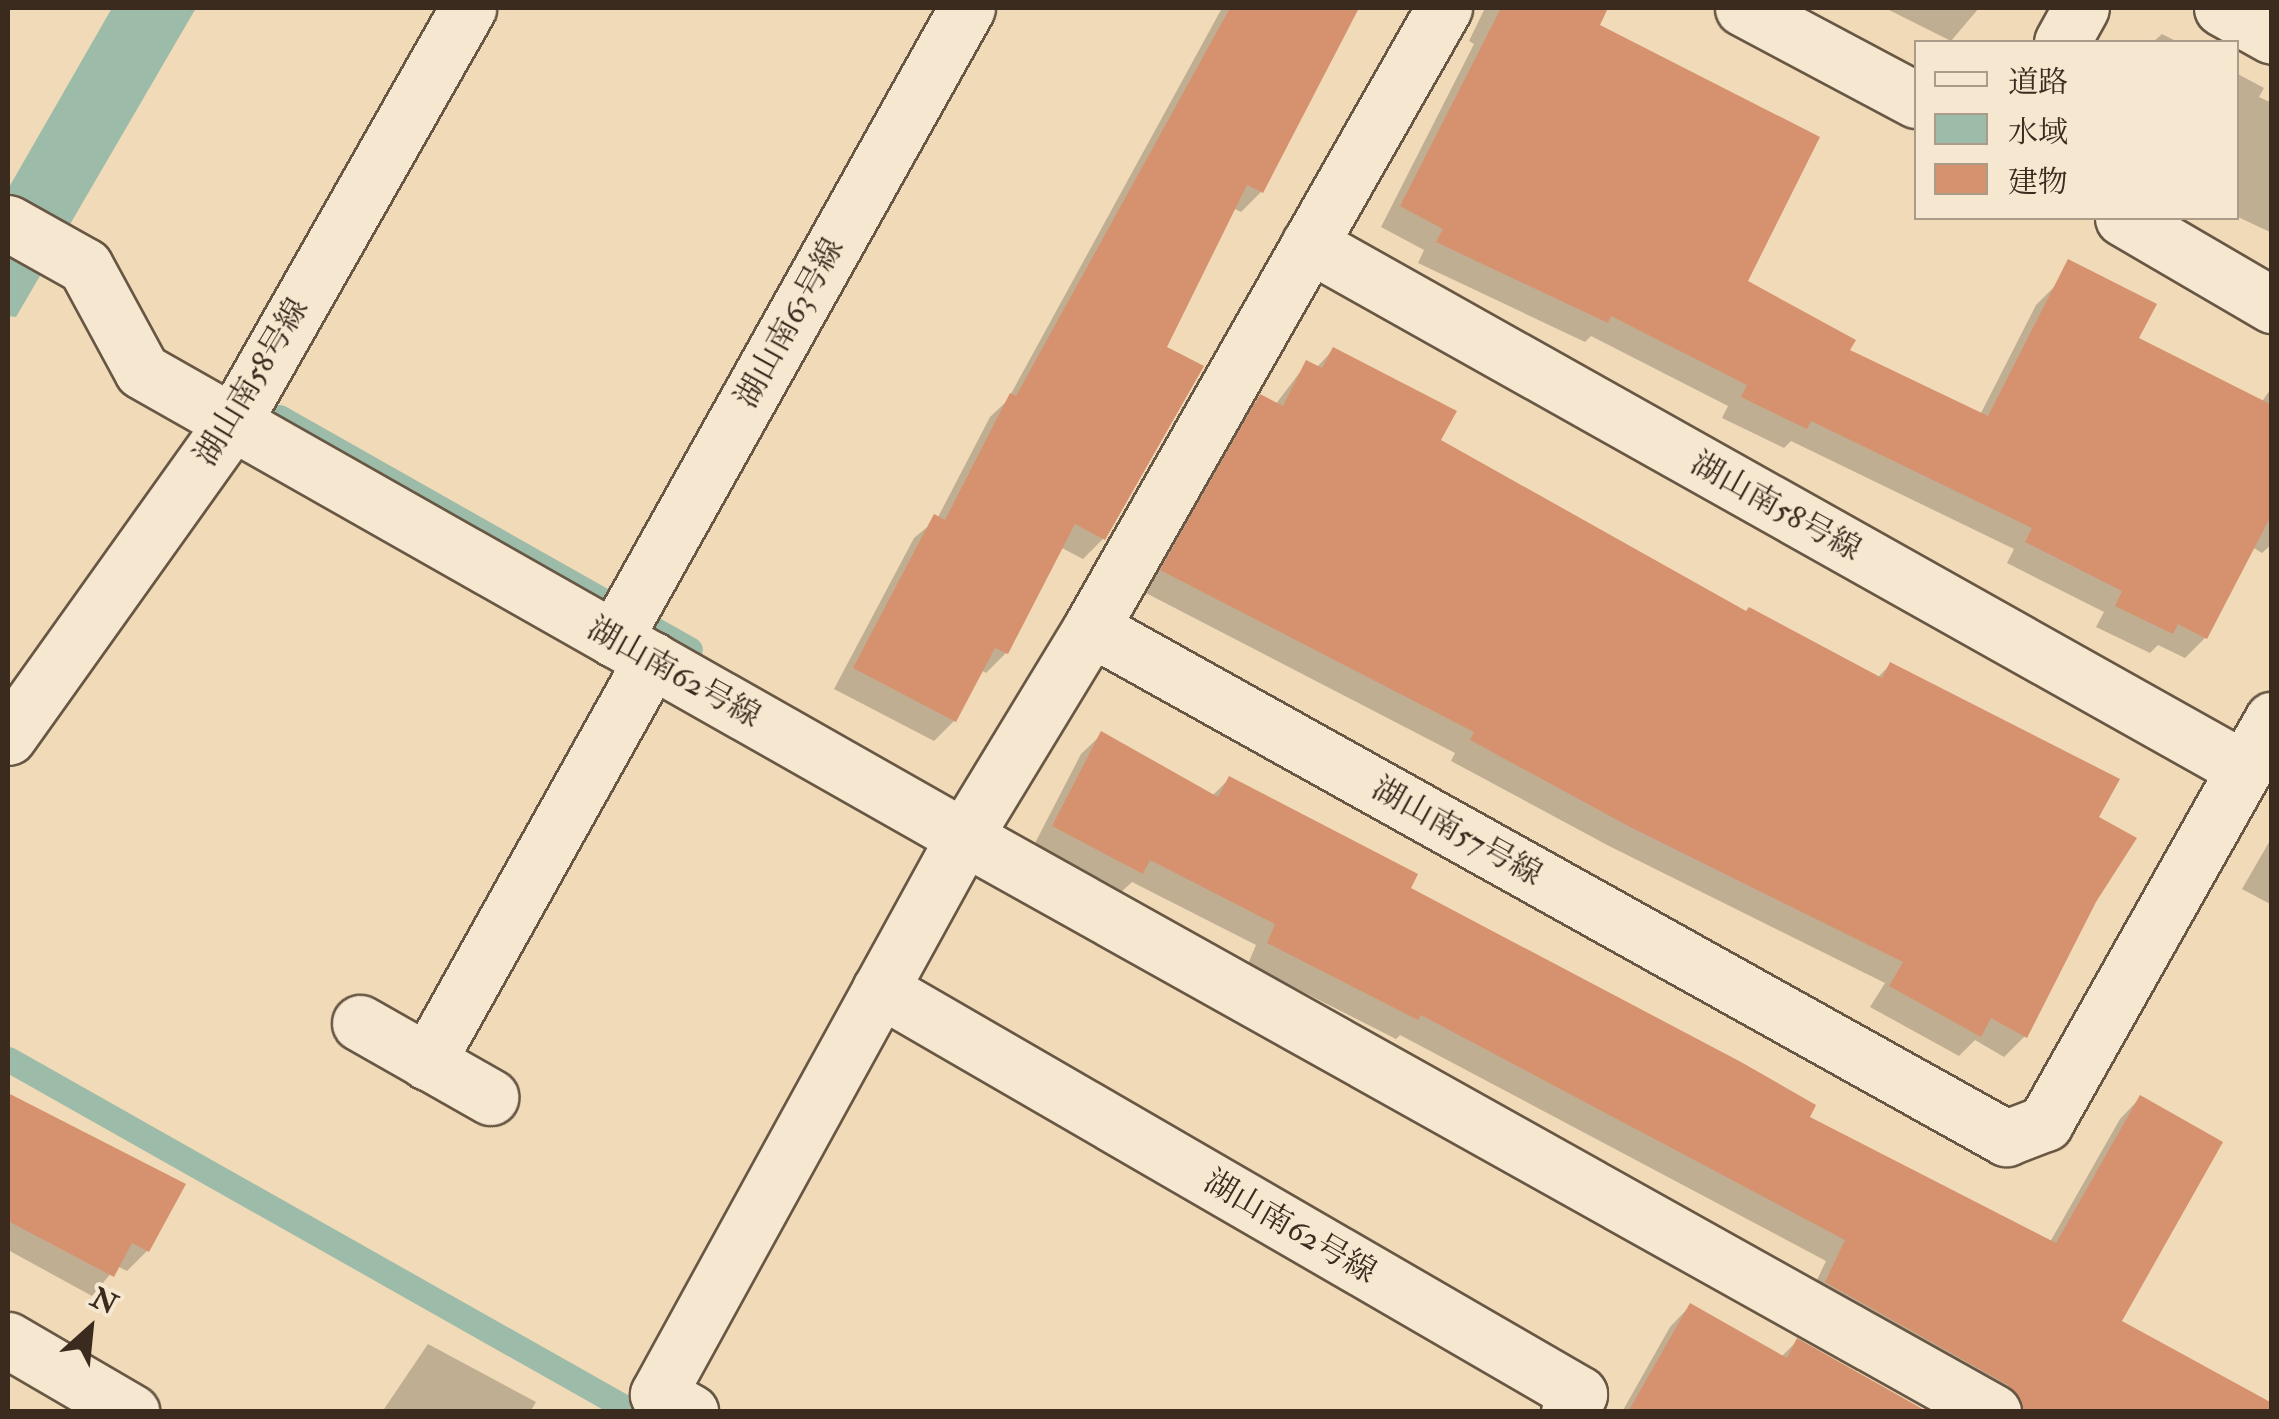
<!DOCTYPE html>
<html>
<head>
<meta charset="utf-8">
<style>
  body { margin:0 }
  #map { position:relative; width:2279px; height:1419px; overflow:hidden; background:#f1dab7; font-family:"IM FELL Double Pica","Noto Serif JP",serif }
  div>[style] { position:absolute }
  .water>* { inset:0; background:#9cbba9 }
  .shadow>* { inset:0; background:#0003 }
  .stream>* { height:25px; margin:-12.5px; padding:0 12.5px; transform-origin:12.5px; border-radius:12.5px; background:#9cbba9 }
  .building>* { inset:0; background:#d6926f }
  .roads { filter:drop-shadow(2px 0 #685744) drop-shadow(-2px 0 #685744) drop-shadow(0 2px #685744) drop-shadow(0 -2px #685744) }
  .street>* { height:55px; margin:-27.5px; padding:0 27.5px; transform-origin:27.5px; border-radius:27.5px; background:#f6e7d0 }
  span { translate:-50% -50%; white-space:nowrap; text-align:center; line-height:1.15; -webkit-text-stroke:8px #f6e7d0; paint-order:stroke }
  .street-label { font-size:32px; color:#3b2b1e }
  .frame { position:absolute; inset:0; border:10px solid #3b2b1e; pointer-events:none }
  .legend { position:absolute; left:1914px; top:40px; width:325px; height:180px; box-sizing:border-box; background:#f6e7d0; border:2px solid #ab9c89; margin:0; padding:12px 18px; list-style:none; font-size:30px; color:#3b2b1e }
  .legend li { display:flex; align-items:center; gap:20px; height:50px }
  .legend b { width:50px; border:2px solid #ab9c89 }
  .north { position:absolute; left:40px; top:1279px; width:100px; height:100px; -webkit-text-stroke:8px #f6e7d0; paint-order:stroke; rotate:27deg; font-size:28px; font-weight:700; line-height:40px; text-align:center; color:#3b2b1e }
  .north::after { content:''; display:block; margin:auto; width:35px; height:45px; background:#3b2b1e; clip-path:polygon(50% 0,100% 100%,50% 72%,0 100%) }
</style>
</head>
<body>
<div id="map">
  <div class="water">
    <div style="clip-path:polygon(112px 8px,196px 8px,16px 317px,8px 316px,8px 189px)"></div>
  </div>
  <div class="shadow">
    <div style="clip-path:polygon(1222px 8px,1356px 8px,1261px 192px,1241px 212px,1233px 208px,1164px 348px,1103px 539px,1083px 559px,1060px 547px,1006px 653px,986px 673px,981px 670px,954px 721px,934px 741px,834px 689px,914px 538px,937px 519px,990px 417px,1007px 401px)"></div>
    <div style="clip-path:polygon(1485px 8px,1605px 8px,1596px 26px,1745px 282px,1847px 351px,1980px 415px,2036px 305px,2056px 285px,2133px 338px,2261px 403px,2272px 387px,2272px 544px,2262px 553px,2252px 547px,2205px 638px,2185px 658px,2158px 645px,2150px 653px,2096px 627px,2104px 612px,2007px 563px,2014px 549px,1791px 441px,1784px 448px,1722px 418px,1728px 406px,1591px 336px,1585px 342px,1418px 263px,1424px 250px,1381px 227px,1474px 44px,1469px 41px)"></div>
    <div style="clip-path:polygon(1885px 8px,1979px 8px,1951px 41px)"></div>
    <div style="clip-path:polygon(2162px 34px,2178px 42px,2153px 42px)"></div>
    <div style="clip-path:polygon(2236px 73px,2264px 88px,2259px 97px,2272px 103px,2272px 233px,2236px 216px)"></div>
    <div style="clip-path:polygon(1333px 350px,1438px 441px,1745px 613px,1877px 678px,1890px 665px,2096px 818px,2094px 901px,2025px 1036px,2004px 1057px,1975px 1040px,1959px 1056px,1870px 1007px,1885px 983px,1609px 846px,1451px 761px,1455px 753px,1142px 591px,1240px 418px,1261px 397px,1275px 405px,1307px 363px,1316px 368px)"></div>
    <div style="clip-path:polygon(1102px 734px,1212px 796px,1229px 779px,1407px 889px,1806px 1118px,2050px 1242px,2120px 1119px,2140px 1098px,2118px 1322px,2220px 1412px,1992px 1412px,1806px 1303px,1826px 1261px,1400px 1035px,1396px 1039px,1248px 964px,1256px 945px,1132px 882px,1120px 893px,1033px 847px,1081px 754px)"></div>
    <div style="clip-path:polygon(2272px 837px,2272px 905px,2242px 889px)"></div>
    <div style="clip-path:polygon(8px 1096px,182px 1185px,147px 1251px,127px 1271px,117px 1266px,92px 1296px,8px 1250px)"></div>
    <div style="clip-path:polygon(1690px 1306px,1781px 1357px,1797px 1341px,1923px 1412px,1622px 1412px,1670px 1327px)"></div>
    <div style="clip-path:polygon(428px 1344px,536px 1402px,530px 1412px,382px 1412px)"></div>
  </div>
  <div class="stream">
    <div style="left:279px;top:417px;width:472px;rotate:29.5deg"></div>
    <div style="left:8px;top:1059px;width:718px;rotate:29.46deg"></div>
  </div>
  <div class="building">
    <div style="clip-path:polygon(1230px 8px,1359px 8px,1263px 193px,1247px 185px,1167px 347px,1204px 366px,1105px 540px,1075px 524px,1008px 654px,995px 648px,956px 722px,853px 668px,934px 514px,945px 520px,1010px 393px,1016px 396px)"></div>
    <div style="clip-path:polygon(1501px 8px,1608px 8px,1600px 25px,1820px 137px,1748px 281px,1856px 340px,1850px 350px,1988px 416px,2068px 259px,2157px 304px,2139px 338px,2272px 405px,2272px 514px,2207px 639px,2178px 624px,2173px 634px,2115px 606px,2122px 591px,2025px 542px,2032px 528px,1811px 421px,1807px 429px,1741px 397px,1747px 385px,1611px 316px,1608px 323px,1436px 242px,1443px 229px,1400px 206px)"></div>
    <div style="clip-path:polygon(1333px 347px,1457px 411px,1441px 440px,1746px 611px,1749px 607px,1882px 678px,1890px 662px,2120px 779px,2099px 817px,2137px 838px,2096px 902px,2027px 1038px,1991px 1018px,1981px 1037px,1889px 986px,1903px 962px,1630px 827px,1470px 740px,1474px 732px,1160px 570px,1260px 394px,1283px 406px,1306px 360px,1322px 368px)"></div>
    <div style="clip-path:polygon(1101px 731px,1218px 797px,1229px 776px,1418px 874px,1411px 888px,1741px 1062px,1816px 1105px,1810px 1117px,2056px 1243px,2140px 1095px,2223px 1142px,2122px 1321px,2272px 1403px,2272px 1412px,2024px 1412px,2008px 1385px,1825px 1282px,1845px 1240px,1421px 1015px,1418px 1020px,1267px 943px,1275px 924px,1150px 860px,1143px 874px,1052px 826px)"></div>
    <div style="clip-path:polygon(8px 1093px,186px 1184px,149px 1252px,132px 1243px,114px 1277px,8px 1221px)"></div>
    <div style="clip-path:polygon(1690px 1303px,1787px 1358px,1797px 1338px,1928px 1412px,1628px 1412px)"></div>
  </div>
  <div class="roads">
    <div class="street">
      <div style="left:1444px;top:8px;width:713px;rotate:119.66deg"></div>
      <div style="left:1091px;top:628px;width:1048px;rotate:29.13deg"></div>
      <div style="left:2006px;top:1138px;width:42px;rotate:-21deg"></div>
      <div style="left:2045px;top:1123px;width:463px;rotate:-60.6deg"></div>
      <div style="left:1743px;top:8px;width:196px;rotate:28deg"></div>
      <div style="left:2222px;top:8px;width:57px;rotate:29.2deg"></div>
      <div style="left:2062px;top:42px;width:39px;rotate:-61deg"></div>
      <div style="left:2123px;top:218px;width:173px;rotate:30.3deg"></div>
      <div style="left:8px;top:223px;width:88px;rotate:29.2deg"></div>
      <div style="left:85px;top:266px;width:119px;rotate:61.5deg"></div>
      <div style="left:142px;top:371px;width:945px;rotate:29.55deg"></div>
      <div style="left:964px;top:837px;width:636px;rotate:118.78deg"></div>
      <div style="left:658px;top:1394px;width:37px;rotate:29deg"></div>
      <div style="left:1309px;top:244px;width:1072px;rotate:29.31deg"></div>
      <div style="left:1091px;top:628px;width:245px;rotate:121.3deg"></div>
      <div style="left:964px;top:837px;width:1179px;rotate:29.2deg"></div>
      <div style="left:614px;top:639px;width:723px;rotate:-60.78deg"></div>
      <div style="left:8px;top:737px;width:387px;rotate:-54.5deg"></div>
      <div style="left:233px;top:422px;width:476px;rotate:-60.4deg"></div>
      <div style="left:880px;top:989px;width:808px;rotate:30.09deg"></div>
      <div style="left:1579px;top:1394px;width:21px;rotate:119deg"></div>
      <div style="left:360px;top:1023px;width:150px;rotate:29.6deg"></div>
      <div style="left:427px;top:1062px;width:461px;rotate:-60.8deg"></div>
      <div style="left:8px;top:1340px;width:143px;rotate:30.3deg"></div>
    </div>
  </div>
  <div class="street-label">
    <span style="left:790px;top:323px;rotate:-61deg">湖山南63号線</span>
    <span style="left:252px;top:382px;rotate:-59deg">湖山南58号線</span>
    <span style="left:1776px;top:507px;rotate:29deg">湖山南58号線</span>
    <span style="left:674px;top:673px;rotate:29deg">湖山南62号線</span>
    <span style="left:1457px;top:832px;rotate:29deg">湖山南57号線</span>
    <span style="left:1290px;top:1227px;rotate:30deg">湖山南62号線</span>
  </div>
  <div class="frame"></div>
  <ul class="legend">
  <li><b style="height:12px;background:#f6e7d0"></b>道路</li>
  <li><b style="height:28px;background:#9cbba9"></b>水域</li>
  <li><b style="height:28px;background:#d6926f"></b>建物</li>
  </ul>
  <div class="north">N</div>
</div>
</body>
</html>
